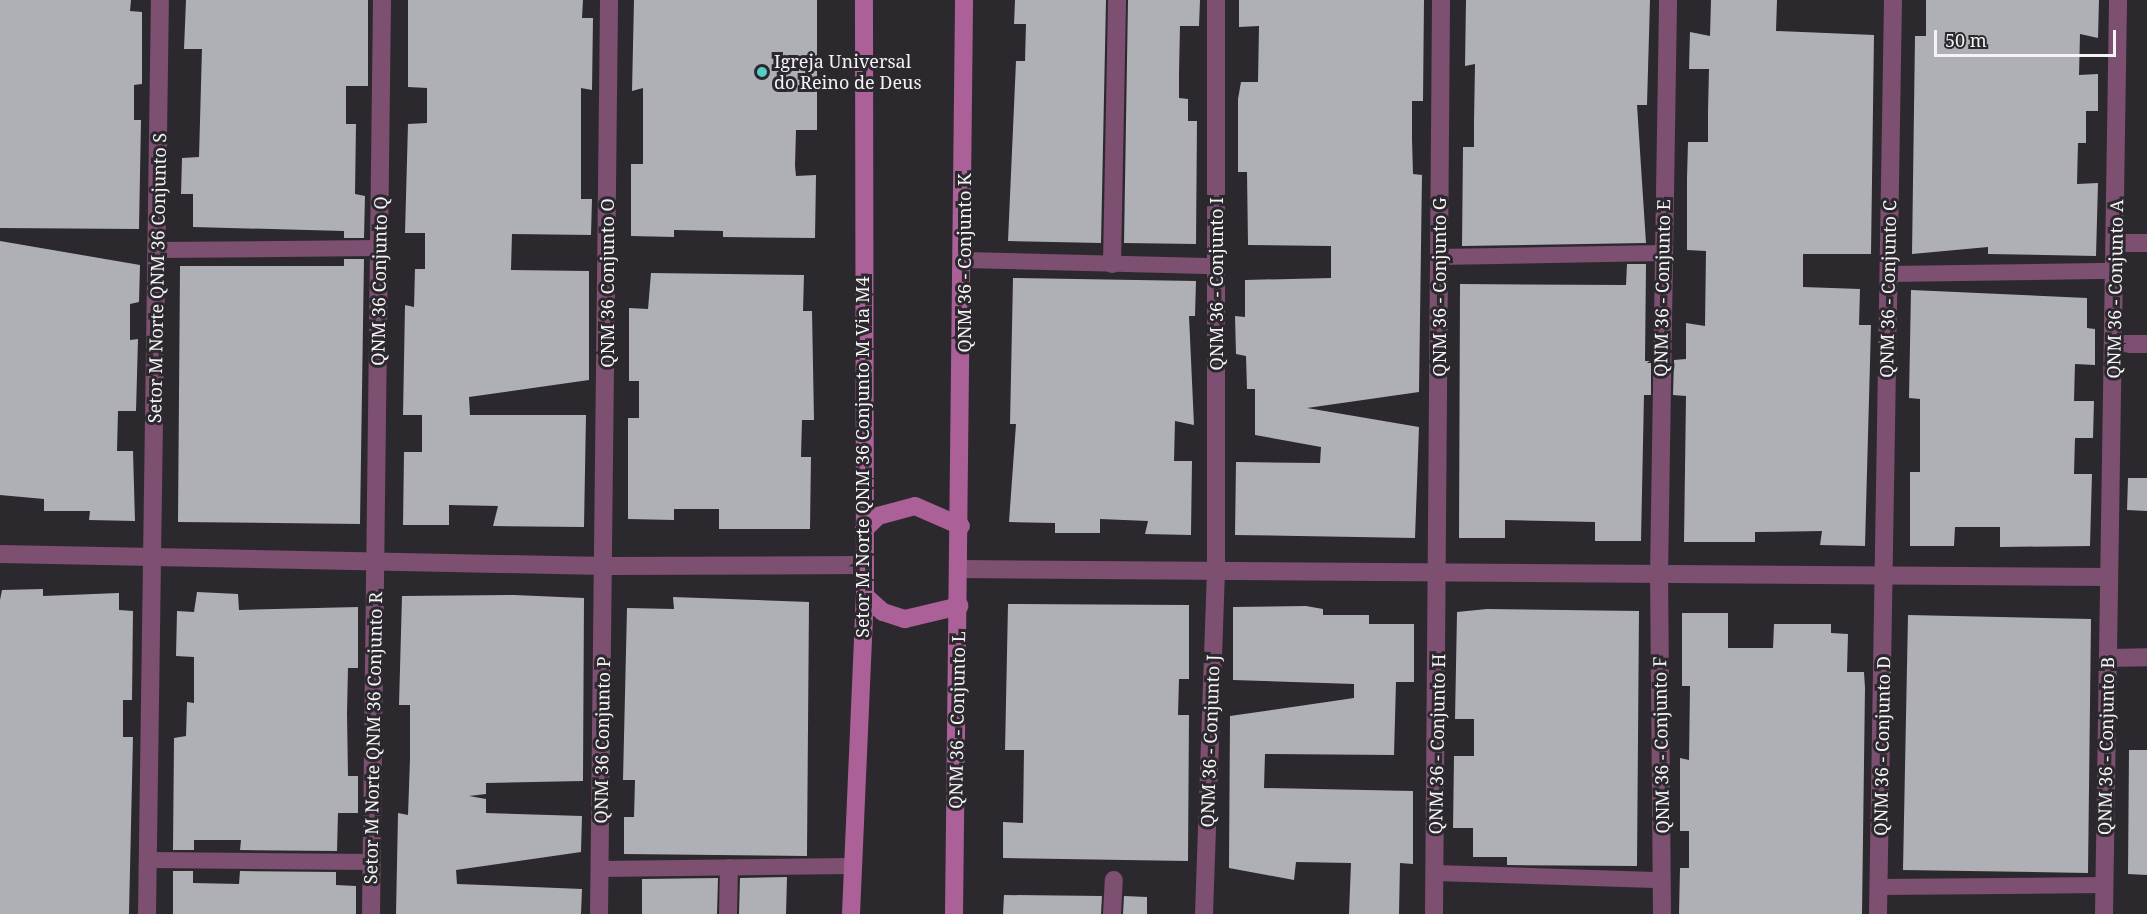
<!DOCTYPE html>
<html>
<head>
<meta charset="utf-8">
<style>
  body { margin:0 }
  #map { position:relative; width:2147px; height:914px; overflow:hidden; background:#2c292e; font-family:"Noto Serif",serif }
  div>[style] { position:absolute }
  .building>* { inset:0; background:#afafb6 }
  .pedestrian>* { height:16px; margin:-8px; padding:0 8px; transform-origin:8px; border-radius:8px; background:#7d4f71 }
  .minor>* { height:18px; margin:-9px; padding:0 9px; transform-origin:9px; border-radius:9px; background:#7d4f71 }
  .tertiary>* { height:18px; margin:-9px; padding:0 9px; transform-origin:9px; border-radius:9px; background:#7d4f71 }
  .secondary>* { height:18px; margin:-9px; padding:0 9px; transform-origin:9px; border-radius:9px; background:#ab6198 }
  .dots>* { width:16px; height:16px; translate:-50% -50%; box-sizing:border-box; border:3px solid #2c292e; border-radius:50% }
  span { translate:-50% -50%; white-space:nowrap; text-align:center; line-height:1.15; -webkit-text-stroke:6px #2c292e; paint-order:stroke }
  .poi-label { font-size:18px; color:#f5f3f6 }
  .left { translate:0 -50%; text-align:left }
  .street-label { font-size:18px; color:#f5f3f6 }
  .scale { position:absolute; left:1934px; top:30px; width:182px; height:27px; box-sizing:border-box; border:3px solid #f5f3f6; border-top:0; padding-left:8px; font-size:18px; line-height:21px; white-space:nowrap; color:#f5f3f6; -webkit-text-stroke:4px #2c292e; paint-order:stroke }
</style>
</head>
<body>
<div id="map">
  <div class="building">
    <div style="clip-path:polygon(0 0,131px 0,130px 11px,142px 12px,142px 84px,134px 85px,134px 120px,141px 120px,139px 229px,0 228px)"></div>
    <div style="clip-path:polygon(186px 0,368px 0,368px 86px,346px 86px,346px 124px,356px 124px,355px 194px,365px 196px,364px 238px,344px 238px,344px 231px,193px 227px,193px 194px,181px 194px,182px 158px,199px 157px,202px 49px,184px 49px)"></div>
    <div style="clip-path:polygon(408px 0,583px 0,582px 18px,593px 18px,592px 90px,581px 88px,581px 199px,592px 199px,591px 235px,512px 234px,511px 270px,589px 271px,589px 380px,469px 397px,470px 415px,586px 415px,584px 527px,493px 526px,498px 506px,449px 505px,449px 525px,403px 525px,404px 452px,422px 452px,422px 415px,403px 415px,405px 305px,414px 307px,415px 269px,425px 269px,425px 233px,405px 233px,408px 124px,427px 123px,427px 88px,408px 87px)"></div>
    <div style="clip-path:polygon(634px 0,817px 0,817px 130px,796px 130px,795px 166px,796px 176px,816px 175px,815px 238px,723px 237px,723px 231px,674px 230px,674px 237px,631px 236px,631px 164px,643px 164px,643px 88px,632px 91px)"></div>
    <div style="clip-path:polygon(1015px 0,1106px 0,1101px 243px,1008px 241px,1016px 61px,1025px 61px,1026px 24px,1014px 24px)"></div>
    <div style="clip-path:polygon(1128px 0,1200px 0,1199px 26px,1180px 26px,1179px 73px,1179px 98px,1188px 99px,1188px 121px,1197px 121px,1196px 244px,1124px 243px)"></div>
    <div style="clip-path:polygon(1239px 0,1424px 0,1423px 101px,1412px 101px,1412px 139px,1413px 174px,1422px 175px,1419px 392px,1307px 408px,1419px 427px,1415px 538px,1235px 535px,1236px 462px,1320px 463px,1321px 447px,1255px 435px,1255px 389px,1247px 389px,1246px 356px,1236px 354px,1235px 316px,1245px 317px,1245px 280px,1331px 278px,1331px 246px,1248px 245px,1247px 172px,1238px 172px,1238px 99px,1241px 82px,1258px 82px,1259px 26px,1239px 27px)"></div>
    <div style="clip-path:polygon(1466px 0,1650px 0,1647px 105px,1637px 105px,1646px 243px,1462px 246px,1463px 147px,1474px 147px,1474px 121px,1475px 64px,1465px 66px)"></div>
    <div style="clip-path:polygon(1711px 0,1777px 0,1776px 31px,1874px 35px,1871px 254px,1803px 254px,1803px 287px,1860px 289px,1859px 325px,1871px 325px,1865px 546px,1820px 545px,1822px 531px,1755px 532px,1755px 542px,1684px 542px,1686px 396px,1673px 395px,1674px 360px,1686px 359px,1686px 323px,1705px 326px,1706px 251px,1687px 250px,1687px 178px,1688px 142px,1708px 142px,1708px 110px,1709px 69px,1689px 69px,1690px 32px,1710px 36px)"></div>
    <div style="clip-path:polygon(1926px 0,2099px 0,2098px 38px,2080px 34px,2079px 75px,2098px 74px,2098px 111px,2086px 111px,2086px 143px,2078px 143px,2077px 184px,2098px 183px,2096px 256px,1988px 254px,1988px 247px,1912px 254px,1915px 36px,1926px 36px)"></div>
    <div style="clip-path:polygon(0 241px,140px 265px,139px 302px,130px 304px,130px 340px,138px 339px,136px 411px,118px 411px,117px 451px,133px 451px,135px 521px,89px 520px,90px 511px,44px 511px,44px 499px,0 495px)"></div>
    <div style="clip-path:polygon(344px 259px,364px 259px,360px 524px,178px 522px,180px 266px,344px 266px)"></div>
    <div style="clip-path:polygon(1627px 264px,1646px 264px,1645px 361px,1651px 361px,1651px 395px,1644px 395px,1641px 541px,1595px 541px,1595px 522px,1505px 520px,1505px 538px,1459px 538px,1460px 284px,1626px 285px)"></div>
    <div style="clip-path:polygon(651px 273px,804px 275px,803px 311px,812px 311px,814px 420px,802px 420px,801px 457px,811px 457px,810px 529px,719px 529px,719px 509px,674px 509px,674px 520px,628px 519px,628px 418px,639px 418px,639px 381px,629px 381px,629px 308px,648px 309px)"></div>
    <div style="clip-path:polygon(1013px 278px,1196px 281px,1195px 316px,1189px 316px,1194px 425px,1175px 421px,1174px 461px,1192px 461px,1191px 535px,1145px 534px,1148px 521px,1100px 519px,1100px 533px,1055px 533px,1055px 523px,1009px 522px,1016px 424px,1010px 424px)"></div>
    <div style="clip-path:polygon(1911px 290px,2087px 298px,2087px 328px,2095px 329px,2095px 365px,2075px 364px,2074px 401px,2094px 401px,2093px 438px,2075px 438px,2074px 474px,2092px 474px,2090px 546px,2000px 547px,2000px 527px,1955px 527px,1954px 546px,1910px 546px,1910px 472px,1920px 472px,1920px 399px,1909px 398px)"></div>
    <div style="clip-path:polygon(2128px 478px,2147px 478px,2147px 511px,2127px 510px)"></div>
    <div style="clip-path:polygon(43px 589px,43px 596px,119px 593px,119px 610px,133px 611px,132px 700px,123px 700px,123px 737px,133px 737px,129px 914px,0 914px,0 600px,2px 590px)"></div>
    <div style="clip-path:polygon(197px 592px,238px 594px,239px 610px,358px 607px,358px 668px,348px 668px,347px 713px,348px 776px,358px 776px,358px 813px,338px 813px,337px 851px,240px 850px,241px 840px,194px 840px,194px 850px,173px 850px,174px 738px,186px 736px,187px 702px,194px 703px,194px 657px,176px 656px,177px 611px,194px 612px)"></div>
    <div style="clip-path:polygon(514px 595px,584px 598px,583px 781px,486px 783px,486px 794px,469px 796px,486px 799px,486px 813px,582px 816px,581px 852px,456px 870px,457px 884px,582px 889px,581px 914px,396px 914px,398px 813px,408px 815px,410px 759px,410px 705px,399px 705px,402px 596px)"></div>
    <div style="clip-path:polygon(673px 597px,809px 602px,807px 856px,624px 854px,624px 817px,634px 817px,635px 780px,623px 780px,627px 608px,674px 609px)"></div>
    <div style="clip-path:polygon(1008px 604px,1189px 605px,1189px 679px,1179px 679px,1178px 715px,1189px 715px,1188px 861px,1003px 858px,1003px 822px,1023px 823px,1024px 750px,1005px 750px)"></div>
    <div style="clip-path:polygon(1306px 606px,1323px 609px,1323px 615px,1369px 615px,1369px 624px,1414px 624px,1414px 682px,1396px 682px,1394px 755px,1265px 754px,1264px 788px,1413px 791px,1413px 864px,1400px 863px,1399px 914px,1349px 914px,1351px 863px,1296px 862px,1294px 880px,1229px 868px,1230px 716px,1354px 698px,1354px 684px,1233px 680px,1233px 607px)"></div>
    <div style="clip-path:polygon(1487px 609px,1639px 611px,1637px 866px,1507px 865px,1507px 857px,1473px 857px,1473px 828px,1453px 828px,1454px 756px,1474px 756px,1474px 719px,1455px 719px,1457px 612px)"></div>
    <div style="clip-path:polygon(1682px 613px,1728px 613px,1728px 648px,1773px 648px,1774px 624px,1831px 624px,1831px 633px,1848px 634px,1847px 672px,1864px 672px,1865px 688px,1862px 914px,1679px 914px,1680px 868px,1689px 868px,1689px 831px,1680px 831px,1680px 758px,1689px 760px,1690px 686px,1682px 686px)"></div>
    <div style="clip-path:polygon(1908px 615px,2091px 619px,2088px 873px,1903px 870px)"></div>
    <div style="clip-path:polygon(2129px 750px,2147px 750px,2147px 875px,2128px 874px)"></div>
    <div style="clip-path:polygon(173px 871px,193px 871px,193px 883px,239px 884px,240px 871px,336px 872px,336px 885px,356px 886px,356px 914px,173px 914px)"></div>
    <div style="clip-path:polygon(787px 877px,786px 914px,739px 914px,740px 878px)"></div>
    <div style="clip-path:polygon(718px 878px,717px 914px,642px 914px,642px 879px)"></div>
    <div style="clip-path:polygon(1004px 895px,1102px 896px,1101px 914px,1003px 914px)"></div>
    <div style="clip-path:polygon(1124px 896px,1147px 897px,1147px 914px,1123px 914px)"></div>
  </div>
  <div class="pedestrian">
    <div style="left:157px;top:250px;width:222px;rotate:-0.5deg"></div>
    <div style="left:1438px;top:257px;width:224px;rotate:-1deg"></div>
    <div style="left:965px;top:260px;width:251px;rotate:1.4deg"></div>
    <div style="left:1888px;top:274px;width:227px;rotate:-0.8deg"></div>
    <div style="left:148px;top:860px;width:224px;rotate:0.5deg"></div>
    <div style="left:600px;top:869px;width:252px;rotate:-0.7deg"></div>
    <div style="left:1435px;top:873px;width:227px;rotate:1.8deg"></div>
    <div style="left:1879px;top:887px;width:225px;rotate:-0.5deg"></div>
  </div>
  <div class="minor">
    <div style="left:2116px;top:243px;width:31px"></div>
    <div style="left:1112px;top:264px;width:264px;rotate:-88.9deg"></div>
    <div style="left:2115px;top:344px;width:32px"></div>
    <div style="left:960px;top:569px;width:1148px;rotate:0.4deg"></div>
    <div style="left:2108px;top:658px;width:39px;rotate:-1deg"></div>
    <div style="left:147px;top:914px;width:914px;rotate:-89.19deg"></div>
    <div style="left:371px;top:914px;width:914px;rotate:-89.31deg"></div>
    <div style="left:599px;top:914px;width:914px;rotate:-89.37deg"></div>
    <div style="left:728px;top:914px;width:46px;rotate:-88.8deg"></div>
    <div style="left:1112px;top:914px;width:34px;rotate:-87deg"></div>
    <div style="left:1204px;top:914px;width:347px;rotate:-88deg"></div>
    <div style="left:1216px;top:567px;width:567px;rotate:-90deg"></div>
    <div style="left:1434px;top:914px;width:914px;rotate:-89.56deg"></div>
    <div style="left:1662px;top:914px;width:338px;rotate:-90.5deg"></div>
    <div style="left:1659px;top:576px;width:576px;rotate:-89.1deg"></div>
    <div style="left:1878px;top:914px;width:914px;rotate:-89.06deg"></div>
    <div style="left:2104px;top:914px;width:914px;rotate:-89.12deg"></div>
  </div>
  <div class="tertiary">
    <div style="left:0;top:554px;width:605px;rotate:1.14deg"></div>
    <div style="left:605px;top:566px;width:260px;rotate:-0.2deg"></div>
  </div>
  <div class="secondary">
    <div style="left:864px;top:530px;width:20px;rotate:-45deg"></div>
    <div style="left:878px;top:516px;width:38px;rotate:-15deg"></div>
    <div style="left:915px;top:506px;width:50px;rotate:23.5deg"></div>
    <div style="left:865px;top:596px;width:24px;rotate:42deg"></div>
    <div style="left:883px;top:612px;width:23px;rotate:18deg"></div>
    <div style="left:905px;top:619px;width:56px;rotate:-13.5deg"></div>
    <div style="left:851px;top:914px;width:318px;rotate:-87.5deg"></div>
    <div style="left:865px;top:596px;width:596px;rotate:-90.1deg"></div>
    <div style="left:954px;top:914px;width:914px;rotate:-89.37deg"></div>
  </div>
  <div class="dots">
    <div style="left:762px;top:72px;background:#56cec4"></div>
  </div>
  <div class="poi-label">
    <span class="left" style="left:774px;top:72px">Igreja Universal<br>do Reino de Deus</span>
  </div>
  <div class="street-label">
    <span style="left:964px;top:263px;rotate:-90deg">QNM 36 - Conjunto K</span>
    <span style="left:157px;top:278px;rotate:-89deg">Setor M Norte QNM 36 Conjunto S</span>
    <span style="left:379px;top:281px;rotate:-89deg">QNM 36 Conjunto Q</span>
    <span style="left:607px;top:283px;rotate:-90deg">QNM 36 Conjunto O</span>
    <span style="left:1216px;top:284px;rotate:-90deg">QNM 36 - Conjunto I</span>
    <span style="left:1439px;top:287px;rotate:-90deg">QNM 36 - Conjunto G</span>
    <span style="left:1662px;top:288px;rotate:-89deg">QNM 36 - Conjunto E</span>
    <span style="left:1888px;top:289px;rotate:-89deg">QNM 36 - Conjunto C</span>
    <span style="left:2115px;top:289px;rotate:-89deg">QNM 36 - Conjunto A</span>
    <span style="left:862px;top:457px;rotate:-90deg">Setor M Norte QNM 36 Conjunto M Via M4</span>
    <span style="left:957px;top:720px;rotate:-89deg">QNM 36 - Conjunto L</span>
    <span style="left:373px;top:738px;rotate:-89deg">Setor M Norte QNM 36 Conjunto R</span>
    <span style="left:602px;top:740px;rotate:-89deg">QNM 36 Conjunto P</span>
    <span style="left:1210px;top:741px;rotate:-88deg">QNM 36 - Conjunto J</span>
    <span style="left:1437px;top:744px;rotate:-89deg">QNM 36 - Conjunto H</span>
    <span style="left:1661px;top:745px;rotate:-91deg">QNM 36 - Conjunto F</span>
    <span style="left:1882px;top:746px;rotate:-89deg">QNM 36 - Conjunto D</span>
    <span style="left:2106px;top:746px;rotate:-89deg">QNM 36 - Conjunto B</span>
  </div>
  <div class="scale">50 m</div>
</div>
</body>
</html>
